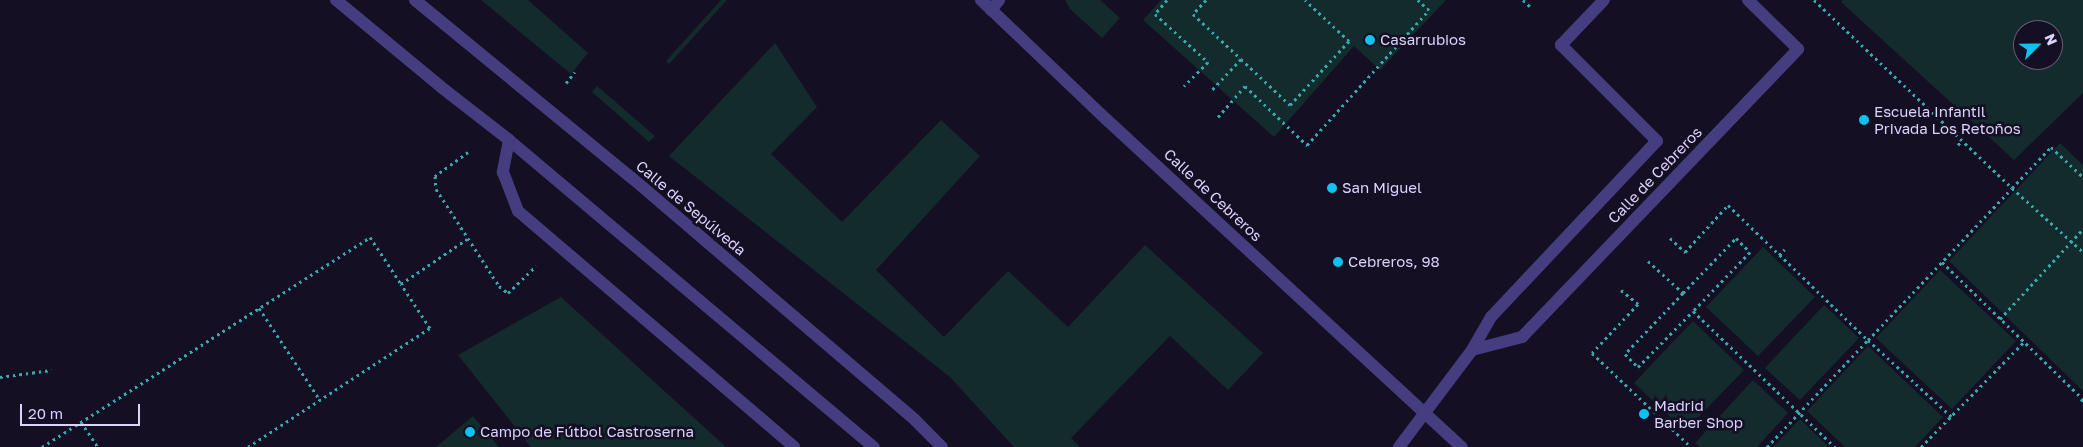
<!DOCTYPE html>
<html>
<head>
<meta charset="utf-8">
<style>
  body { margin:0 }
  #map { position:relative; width:2083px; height:447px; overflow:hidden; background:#150f23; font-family:"Golos Text",sans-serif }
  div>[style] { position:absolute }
  .green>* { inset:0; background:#132b2d }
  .path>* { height:3px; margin-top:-1.5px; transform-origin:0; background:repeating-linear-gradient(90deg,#35abaf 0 2.5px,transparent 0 6.5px) }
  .minor>* { height:12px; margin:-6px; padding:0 6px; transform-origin:6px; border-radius:6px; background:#463d80 }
  .dots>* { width:14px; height:14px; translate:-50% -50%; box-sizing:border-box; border:2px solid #150f23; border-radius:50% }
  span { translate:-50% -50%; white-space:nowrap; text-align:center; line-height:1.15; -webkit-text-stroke:5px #150f23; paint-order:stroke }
  .poi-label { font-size:15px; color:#dcd3fd }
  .left { translate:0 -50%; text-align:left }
  .street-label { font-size:15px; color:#dcd3fd }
  .north { position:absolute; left:2013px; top:20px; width:50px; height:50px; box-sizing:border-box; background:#150f23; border:1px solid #655d7a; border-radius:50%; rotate:67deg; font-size:14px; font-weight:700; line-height:20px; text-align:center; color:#dcd3fd }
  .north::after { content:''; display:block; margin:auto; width:18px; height:22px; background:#0cc3f0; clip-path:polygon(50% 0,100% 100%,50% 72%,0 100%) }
  .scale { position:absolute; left:20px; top:404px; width:120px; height:22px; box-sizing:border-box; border:2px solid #dcd3fd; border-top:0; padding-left:6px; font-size:15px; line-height:18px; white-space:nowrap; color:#dcd3fd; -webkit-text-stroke:4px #150f23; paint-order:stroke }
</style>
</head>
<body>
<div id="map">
  <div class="green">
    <div style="clip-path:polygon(481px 0,528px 0,588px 53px,571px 74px)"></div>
    <div style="clip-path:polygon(721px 0,727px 0,669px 64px,666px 61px)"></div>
    <div style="clip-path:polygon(1065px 0,1100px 0,1120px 18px,1102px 38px,1070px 9px)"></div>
    <div style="clip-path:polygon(1161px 0,1446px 0,1380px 70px,1354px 46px,1274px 137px,1143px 20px)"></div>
    <div style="clip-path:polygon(evenodd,1843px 0,2083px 0,2083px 93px,2014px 160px,1841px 2px,1843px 0,2023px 30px,2053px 30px,2053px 60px,2023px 60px,2023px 30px)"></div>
    <div style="clip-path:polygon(775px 43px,817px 107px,771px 154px,842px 222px,941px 120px,980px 156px,876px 270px,944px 337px,1008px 271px,1068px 327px,1145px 245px,1263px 353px,1228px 390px,1170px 336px,1071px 438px,1080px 447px,1014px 447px,950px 377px,669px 156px)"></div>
    <div style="clip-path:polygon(597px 86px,655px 136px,649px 142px,592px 92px)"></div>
    <div style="clip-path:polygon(2060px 143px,2083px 165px,2083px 391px,1949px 261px)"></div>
    <div style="clip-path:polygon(1763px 247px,1815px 297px,1758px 356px,1706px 307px)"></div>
    <div style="clip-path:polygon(1940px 270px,2016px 341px,1952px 409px,1876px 338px)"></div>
    <div style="clip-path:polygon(561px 297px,726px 447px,531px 447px,458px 355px)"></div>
    <div style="clip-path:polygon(1824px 305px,1859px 338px,1800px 400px,1765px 368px)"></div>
    <div style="clip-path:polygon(1693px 321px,1744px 370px,1685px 431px,1634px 383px)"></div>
    <div style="clip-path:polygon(1868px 346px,1943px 417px,1915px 447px,1845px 447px,1807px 411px)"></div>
    <div style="clip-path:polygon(1753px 380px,1788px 413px,1757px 447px,1700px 447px,1695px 443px)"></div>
    <div style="clip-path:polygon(473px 416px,499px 447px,436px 447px)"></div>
    <div style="clip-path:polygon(1800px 419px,1829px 447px,1773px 447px)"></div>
  </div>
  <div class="path">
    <div style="left:1167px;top:0;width:18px;rotate:131deg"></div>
    <div style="left:1155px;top:14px;width:72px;rotate:42.2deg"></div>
    <div style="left:1208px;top:62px;width:34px;rotate:135deg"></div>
    <div style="left:1206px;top:0;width:19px;rotate:133deg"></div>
    <div style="left:1193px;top:14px;width:66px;rotate:43.2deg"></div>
    <div style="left:1241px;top:59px;width:45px;rotate:133.2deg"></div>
    <div style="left:1523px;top:0;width:12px;rotate:42deg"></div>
    <div style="left:1814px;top:0;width:273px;rotate:43.5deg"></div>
    <div style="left:2012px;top:188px;width:57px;rotate:-46.4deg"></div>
    <div style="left:2051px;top:147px;width:44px;rotate:43.2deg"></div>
    <div style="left:1241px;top:59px;width:67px;rotate:43.2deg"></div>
    <div style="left:1290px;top:105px;width:87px;rotate:-47.3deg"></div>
    <div style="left:1349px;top:41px;width:60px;rotate:-137deg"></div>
    <div style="left:566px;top:83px;width:14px;rotate:-51deg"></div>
    <div style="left:1218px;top:117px;width:41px;rotate:-48.9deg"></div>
    <div style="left:1245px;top:86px;width:86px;rotate:43.6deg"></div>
    <div style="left:1307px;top:145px;width:182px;rotate:-47.9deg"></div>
    <div style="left:1429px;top:10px;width:15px;rotate:-138deg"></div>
    <div style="left:1958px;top:145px;width:6px;rotate:-51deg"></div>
    <div style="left:468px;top:152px;width:41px;rotate:144deg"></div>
    <div style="left:435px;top:176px;width:13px;rotate:86deg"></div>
    <div style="left:436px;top:189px;width:116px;rotate:57deg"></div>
    <div style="left:499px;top:286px;width:11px;rotate:38deg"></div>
    <div style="left:508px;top:293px;width:39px;rotate:-44deg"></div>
    <div style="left:1670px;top:238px;width:21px;rotate:43deg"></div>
    <div style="left:1685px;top:252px;width:64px;rotate:-47.5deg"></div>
    <div style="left:1728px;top:205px;width:194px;rotate:44deg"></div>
    <div style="left:1868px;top:340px;width:209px;rotate:-46.5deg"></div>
    <div style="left:2012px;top:188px;width:96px;rotate:42deg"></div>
    <div style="left:1779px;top:255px;width:8px;rotate:-45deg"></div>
    <div style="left:1648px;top:261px;width:47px;rotate:42.4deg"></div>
    <div style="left:1683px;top:293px;width:76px;rotate:-46.1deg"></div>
    <div style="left:1736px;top:238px;width:20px;rotate:45deg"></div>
    <div style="left:1750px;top:252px;width:82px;rotate:134deg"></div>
    <div style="left:1942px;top:262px;width:197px;rotate:44.2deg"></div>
    <div style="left:2083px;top:399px;width:4px;rotate:135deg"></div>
    <div style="left:1621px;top:290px;width:22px;rotate:39deg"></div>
    <div style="left:1638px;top:304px;width:67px;rotate:133.2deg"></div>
    <div style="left:1592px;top:353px;width:137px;rotate:43.5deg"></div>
    <div style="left:1683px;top:293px;width:84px;rotate:133.6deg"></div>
    <div style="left:1625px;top:354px;width:18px;rotate:45deg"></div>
    <div style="left:1638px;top:367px;width:78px;rotate:-45.5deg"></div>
    <div style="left:1693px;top:311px;width:197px;rotate:43.8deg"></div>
    <div style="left:259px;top:308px;width:110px;rotate:56.5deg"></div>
    <div style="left:2000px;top:319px;width:122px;rotate:-47.3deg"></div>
    <div style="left:0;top:377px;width:52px;rotate:-7.7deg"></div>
    <div style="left:81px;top:422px;width:30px;rotate:56deg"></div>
    <div style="left:42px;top:447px;width:389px;rotate:-32.6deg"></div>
    <div style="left:370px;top:237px;width:56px;rotate:56.6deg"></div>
    <div style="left:248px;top:447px;width:217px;rotate:-33.2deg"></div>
    <div style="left:430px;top:328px;width:53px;rotate:-123.4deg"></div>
    <div style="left:401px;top:284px;width:80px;rotate:-34.3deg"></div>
    <div style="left:1767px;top:447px;width:147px;rotate:-46.7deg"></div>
    <div style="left:1868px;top:340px;width:113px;rotate:42.5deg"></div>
    <div style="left:1921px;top:447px;width:147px;rotate:-45.6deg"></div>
  </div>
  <div class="minor">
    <div style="left:336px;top:0;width:136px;rotate:39.6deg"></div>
    <div style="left:441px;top:87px;width:86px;rotate:37.9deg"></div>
    <div style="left:509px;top:140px;width:477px;rotate:40.1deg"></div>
    <div style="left:415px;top:0;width:281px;rotate:39.4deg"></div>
    <div style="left:632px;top:178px;width:372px;rotate:40.5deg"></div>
    <div style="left:915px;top:420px;width:38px;rotate:45deg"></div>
    <div style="left:981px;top:0;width:173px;rotate:43.6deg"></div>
    <div style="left:1106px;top:119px;width:484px;rotate:42.7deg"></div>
    <div style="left:991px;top:10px;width:13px;rotate:-51deg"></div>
    <div style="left:509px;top:140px;width:33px;rotate:101deg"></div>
    <div style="left:503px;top:172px;width:42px;rotate:69deg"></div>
    <div style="left:518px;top:211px;width:363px;rotate:40.5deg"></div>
    <div style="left:1472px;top:350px;width:52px;rotate:-14.6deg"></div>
    <div style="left:1522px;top:337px;width:399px;rotate:-46.2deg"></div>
    <div style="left:1798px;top:49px;width:70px;rotate:-135.6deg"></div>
    <div style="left:1399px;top:447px;width:121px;rotate:-53deg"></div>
    <div style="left:1472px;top:350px;width:38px;rotate:-60deg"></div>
    <div style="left:1491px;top:317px;width:242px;rotate:-46.7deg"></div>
    <div style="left:1657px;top:141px;width:136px;rotate:-135deg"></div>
    <div style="left:1561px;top:45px;width:62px;rotate:-46.3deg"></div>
  </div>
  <div class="dots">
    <div style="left:1370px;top:40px;background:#0cc3f0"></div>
    <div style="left:1864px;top:120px;background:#0cc3f0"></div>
    <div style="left:1332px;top:188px;background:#0cc3f0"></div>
    <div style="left:1338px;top:262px;background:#0cc3f0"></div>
    <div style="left:1644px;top:414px;background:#0cc3f0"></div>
    <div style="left:470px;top:432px;background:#0cc3f0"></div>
  </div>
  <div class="poi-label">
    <span class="left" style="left:1380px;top:40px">Casarrubios</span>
    <span class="left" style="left:1874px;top:120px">Escuela Infantil<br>Privada Los Retoños</span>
    <span class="left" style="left:1342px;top:188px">San Miguel</span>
    <span class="left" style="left:1348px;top:262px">Cebreros, 98</span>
    <span class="left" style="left:1654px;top:414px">Madrid<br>Barber Shop</span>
    <span class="left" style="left:480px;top:432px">Campo de Fútbol Castroserna</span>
  </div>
  <div class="street-label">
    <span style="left:1655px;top:175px;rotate:-46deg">Calle de Cebreros</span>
    <span style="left:1213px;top:195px;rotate:43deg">Calle de Cebreros</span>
    <span style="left:691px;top:208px;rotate:40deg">Calle de Sepúlveda</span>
  </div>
  <div class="north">N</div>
  <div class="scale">20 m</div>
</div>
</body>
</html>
